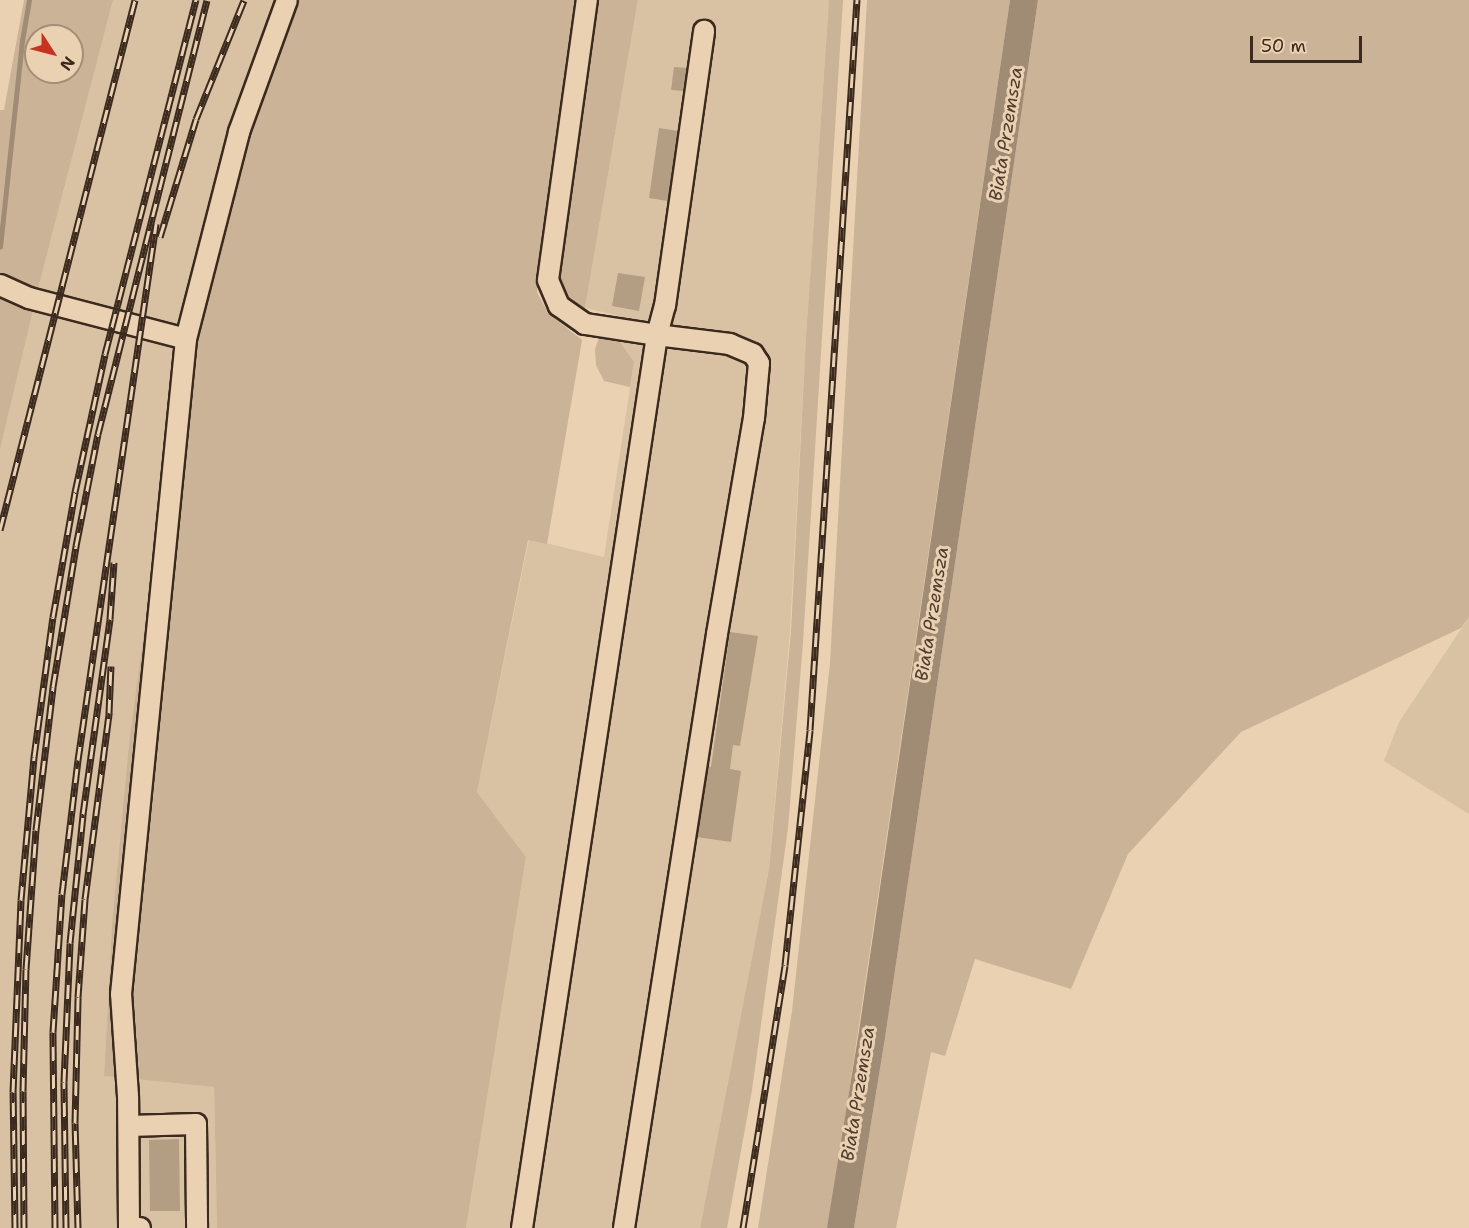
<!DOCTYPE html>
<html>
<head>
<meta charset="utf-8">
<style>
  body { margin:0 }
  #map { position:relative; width:1469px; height:1228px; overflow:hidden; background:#e9d1b1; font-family:"Shantell Sans",sans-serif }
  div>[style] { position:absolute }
  .built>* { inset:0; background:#d9c2a4 }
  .green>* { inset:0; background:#cab397 }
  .water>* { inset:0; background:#a08b74 }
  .stream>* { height:4.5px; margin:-2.25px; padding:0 2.25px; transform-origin:2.25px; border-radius:2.25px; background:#a08b74 }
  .building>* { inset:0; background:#b39e84 }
  .roads { filter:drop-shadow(2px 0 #3b2a1e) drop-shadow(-2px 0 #3b2a1e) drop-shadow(0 2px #3b2a1e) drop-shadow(0 -2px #3b2a1e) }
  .minor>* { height:20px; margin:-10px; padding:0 10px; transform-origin:10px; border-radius:10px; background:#e9d1b1 }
  .rail>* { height:7px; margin-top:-3.5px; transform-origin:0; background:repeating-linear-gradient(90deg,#e9d1b1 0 14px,#3b2a1e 0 28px); box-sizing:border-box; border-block:2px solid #3b2a1e }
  span { translate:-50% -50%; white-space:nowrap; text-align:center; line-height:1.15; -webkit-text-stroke:6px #e9d1b1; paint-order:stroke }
  .water-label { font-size:18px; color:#4f3d2f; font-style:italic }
  .north { position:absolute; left:24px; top:24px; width:60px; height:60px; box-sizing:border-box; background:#e9d1b1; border:2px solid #a38e76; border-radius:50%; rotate:126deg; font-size:16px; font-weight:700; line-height:24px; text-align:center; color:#3b2a1e }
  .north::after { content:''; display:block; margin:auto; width:21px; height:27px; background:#c8321e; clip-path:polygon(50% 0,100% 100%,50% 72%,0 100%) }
  .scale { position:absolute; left:1250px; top:36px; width:112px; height:27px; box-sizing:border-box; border:3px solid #3b2a1e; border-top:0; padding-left:8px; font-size:18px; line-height:21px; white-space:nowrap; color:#3b2a1e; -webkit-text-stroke:4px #e9d1b1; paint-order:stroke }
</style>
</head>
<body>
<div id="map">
  <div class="built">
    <div style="clip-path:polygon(113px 0,276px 0,226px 147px,186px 304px,169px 390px,163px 489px,129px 743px,112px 924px,104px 1076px,214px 1087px,217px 1228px,0 1228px,0 450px,39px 285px)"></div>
    <div style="clip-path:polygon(638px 0,829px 0,806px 337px,790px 631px,769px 869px,700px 1228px,466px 1228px,526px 857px,477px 792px,529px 539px,604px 557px,634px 362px,616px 336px,620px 316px,585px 308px)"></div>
    <div style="clip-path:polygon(1469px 617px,1469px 814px,1384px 761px,1399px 722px)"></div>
  </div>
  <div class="green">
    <div style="clip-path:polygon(evenodd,24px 0,113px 0,39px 285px,0 450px,0 110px,4px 110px,24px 0,36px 36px,72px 36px,72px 72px,36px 72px,36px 36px)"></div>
    <div style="clip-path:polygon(299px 0,577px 0,537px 292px,548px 313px,582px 340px,547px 544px,528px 540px,477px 792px,526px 857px,466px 1228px,217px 1228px,214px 1087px,104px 1076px,112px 924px,129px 743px,163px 489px,169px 390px,191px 390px,195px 340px,252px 129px)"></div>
    <div style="clip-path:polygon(595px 0,638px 0,585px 308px,570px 305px,557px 297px,556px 258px)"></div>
    <div style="clip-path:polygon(829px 0,843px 0,803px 642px,788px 828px,752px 1090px,727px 1228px,700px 1228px,769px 869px,772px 838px,791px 631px,806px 337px)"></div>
    <div style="clip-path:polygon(867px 0,1010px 0,832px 1208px,827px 1228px,758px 1228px,792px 1011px,830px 663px)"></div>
    <div style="clip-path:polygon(1038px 0,1469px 0,1469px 617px,1461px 628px,1241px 732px,1128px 854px,1071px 989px,975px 959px,945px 1056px,931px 1052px,896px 1228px,854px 1228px,885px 1038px)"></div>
    <div style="clip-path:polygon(608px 333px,616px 336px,634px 362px,630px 387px,604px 381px,596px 365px,595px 349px,599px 338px)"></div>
  </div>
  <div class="water">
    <div style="clip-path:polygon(1010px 0,1038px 0,885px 1038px,854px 1228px,827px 1228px,859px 1031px)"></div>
  </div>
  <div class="stream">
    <div style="left:0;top:247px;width:207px;rotate:-83.9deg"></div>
    <div style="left:22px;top:41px;width:42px;rotate:-80.3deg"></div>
  </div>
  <div class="building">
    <div style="clip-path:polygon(674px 67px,687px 68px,683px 91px,671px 90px)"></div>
    <div style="clip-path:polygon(659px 128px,678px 131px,668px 201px,649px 198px)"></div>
    <div style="clip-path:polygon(618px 273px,645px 277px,639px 311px,612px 306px)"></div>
    <div style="clip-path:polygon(730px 632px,758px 636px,740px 746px,733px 745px,730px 769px,741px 771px,731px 842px,697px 837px,708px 766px,711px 767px)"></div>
    <div style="clip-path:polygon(179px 1139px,180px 1211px,150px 1211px,149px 1140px)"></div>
  </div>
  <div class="roads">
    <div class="minor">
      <div style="left:0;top:285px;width:32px;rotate:24deg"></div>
      <div style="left:29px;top:298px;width:162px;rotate:14.6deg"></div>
      <div style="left:129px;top:1126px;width:67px;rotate:-1.7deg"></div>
      <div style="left:196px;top:1124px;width:104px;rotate:89.4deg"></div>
      <div style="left:140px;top:1228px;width:11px;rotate:180deg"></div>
      <div style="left:129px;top:1228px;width:132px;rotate:-90.4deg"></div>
      <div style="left:128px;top:1096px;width:102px;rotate:-93.9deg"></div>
      <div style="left:121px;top:994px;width:658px;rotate:-84.33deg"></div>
      <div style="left:186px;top:339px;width:214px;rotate:-75.6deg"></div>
      <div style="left:239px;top:132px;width:140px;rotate:-70deg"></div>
      <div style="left:522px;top:1228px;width:903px;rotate:-81.4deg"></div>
      <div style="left:657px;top:335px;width:73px;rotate:-171.3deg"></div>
      <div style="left:585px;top:324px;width:32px;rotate:-145deg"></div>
      <div style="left:559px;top:306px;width:28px;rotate:-113deg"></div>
      <div style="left:548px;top:280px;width:283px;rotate:-82.1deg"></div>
      <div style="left:624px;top:1228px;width:601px;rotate:-81.1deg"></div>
      <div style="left:717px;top:634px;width:219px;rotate:-80.3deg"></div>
      <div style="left:754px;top:418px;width:55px;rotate:-84.8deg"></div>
      <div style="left:759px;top:363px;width:11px;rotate:-124deg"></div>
      <div style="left:753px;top:354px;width:25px;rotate:-157deg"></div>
      <div style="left:730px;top:344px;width:74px;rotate:-173deg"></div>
      <div style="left:657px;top:335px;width:30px;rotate:-75deg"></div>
      <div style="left:665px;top:306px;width:278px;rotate:-81.9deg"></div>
    </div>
  </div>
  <div class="rail">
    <div style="left:160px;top:237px;width:123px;rotate:-73deg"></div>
    <div style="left:196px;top:119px;width:128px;rotate:-68deg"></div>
    <div style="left:0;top:530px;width:547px;rotate:-75.71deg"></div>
    <div style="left:15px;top:1228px;width:136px;rotate:-90.8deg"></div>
    <div style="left:13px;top:1092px;width:192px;rotate:-87.6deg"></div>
    <div style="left:21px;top:900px;width:144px;rotate:-84.8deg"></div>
    <div style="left:34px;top:757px;width:141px;rotate:-82.3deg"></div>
    <div style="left:53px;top:617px;width:127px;rotate:-80deg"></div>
    <div style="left:75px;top:492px;width:141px;rotate:-77.7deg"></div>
    <div style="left:105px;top:354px;width:366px;rotate:-75.6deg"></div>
    <div style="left:24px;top:1228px;width:137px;rotate:-90.4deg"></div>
    <div style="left:23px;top:1091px;width:122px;rotate:-88.6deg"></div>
    <div style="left:26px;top:969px;width:139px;rotate:-85.9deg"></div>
    <div style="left:36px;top:830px;width:144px;rotate:-83.2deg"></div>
    <div style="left:53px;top:687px;width:143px;rotate:-80.7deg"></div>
    <div style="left:76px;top:546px;width:114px;rotate:-78.9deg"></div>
    <div style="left:98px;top:434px;width:447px;rotate:-75.9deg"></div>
    <div style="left:55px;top:1228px;width:196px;rotate:-90.6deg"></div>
    <div style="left:53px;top:1032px;width:138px;rotate:-86.3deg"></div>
    <div style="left:62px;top:894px;width:135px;rotate:-83.2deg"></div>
    <div style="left:78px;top:760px;width:542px;rotate:-81.72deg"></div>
    <div style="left:66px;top:1228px;width:146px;rotate:-90.8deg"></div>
    <div style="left:64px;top:1082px;width:139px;rotate:-87.5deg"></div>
    <div style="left:70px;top:943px;width:130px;rotate:-84.2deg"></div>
    <div style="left:83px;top:814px;width:197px;rotate:-82.1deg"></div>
    <div style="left:110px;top:619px;width:57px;rotate:-86deg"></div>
    <div style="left:78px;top:1228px;width:105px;rotate:-91.6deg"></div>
    <div style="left:75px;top:1123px;width:126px;rotate:-88.6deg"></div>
    <div style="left:78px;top:997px;width:98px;rotate:-85.9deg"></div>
    <div style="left:85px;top:899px;width:188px;rotate:-82.6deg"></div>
    <div style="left:109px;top:713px;width:47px;rotate:-87.6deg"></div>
    <div style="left:743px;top:1228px;width:266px;rotate:-80.9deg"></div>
    <div style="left:785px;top:965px;width:236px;rotate:-83.9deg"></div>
    <div style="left:810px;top:730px;width:732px;rotate:-86.32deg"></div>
  </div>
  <div class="water-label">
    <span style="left:1006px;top:134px;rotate:-81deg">Biała Przemsza</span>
    <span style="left:932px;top:614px;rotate:-81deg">Biała Przemsza</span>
    <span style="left:858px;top:1094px;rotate:-81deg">Biała Przemsza</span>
  </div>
  <div class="north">N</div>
  <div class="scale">50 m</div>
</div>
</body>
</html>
